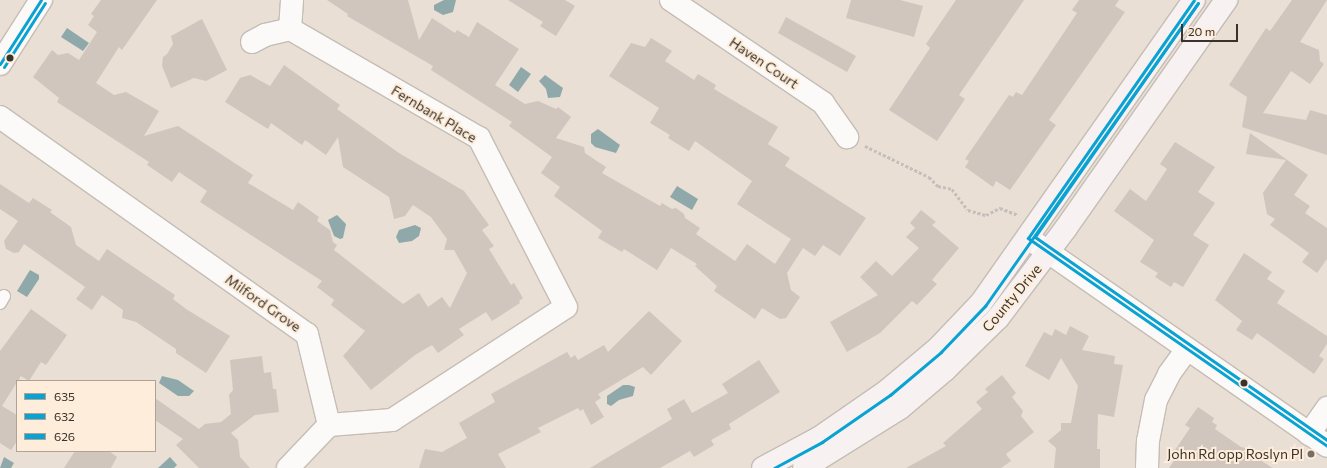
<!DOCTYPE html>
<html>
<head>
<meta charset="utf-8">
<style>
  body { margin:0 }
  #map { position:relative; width:1327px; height:468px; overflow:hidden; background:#e9dfd5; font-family:Commissioner,sans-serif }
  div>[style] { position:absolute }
  .water>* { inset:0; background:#8fa9aa }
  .building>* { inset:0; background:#d0c6bd }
  .path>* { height:2.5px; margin-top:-1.25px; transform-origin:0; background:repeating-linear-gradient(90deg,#c4bfbb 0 3px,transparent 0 5px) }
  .roads { filter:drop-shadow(1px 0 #c5bdb5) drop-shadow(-1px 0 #c5bdb5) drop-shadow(0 1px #c5bdb5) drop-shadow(0 -1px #c5bdb5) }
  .service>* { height:12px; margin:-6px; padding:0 6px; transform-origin:6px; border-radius:6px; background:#fcfaf9 }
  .minor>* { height:22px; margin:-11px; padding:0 11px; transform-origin:11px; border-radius:11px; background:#fcfaf9 }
  .tertiary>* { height:22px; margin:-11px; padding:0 11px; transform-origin:11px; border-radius:11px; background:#fcfaf9 }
  .secondary>* { height:22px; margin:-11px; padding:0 11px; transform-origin:11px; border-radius:11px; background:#f7f2f1 }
  .bus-1>* { height:3px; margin:-1.5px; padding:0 1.5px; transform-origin:1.5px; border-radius:1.5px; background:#09a2d2 }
  .bus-2>* { height:3px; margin:-1.5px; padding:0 1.5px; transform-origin:1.5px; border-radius:1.5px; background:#09a2d2 }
  .bus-3>* { height:3px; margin:-1.5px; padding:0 1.5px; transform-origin:1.5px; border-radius:1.5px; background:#09a2d2 }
  .dots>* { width:11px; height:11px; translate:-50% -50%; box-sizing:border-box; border:2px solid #feedda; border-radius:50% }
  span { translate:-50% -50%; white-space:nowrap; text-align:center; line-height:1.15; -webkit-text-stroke:4px #feedda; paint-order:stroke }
  .street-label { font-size:14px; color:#3a332c }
  .poi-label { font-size:14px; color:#3a332c }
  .right { translate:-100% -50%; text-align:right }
  .legend { position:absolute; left:16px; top:380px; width:140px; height:72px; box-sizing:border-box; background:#feedda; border:1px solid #b0a394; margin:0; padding:5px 7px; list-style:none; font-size:12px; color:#3a332c }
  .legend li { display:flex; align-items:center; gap:8px; height:20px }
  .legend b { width:20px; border:1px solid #b0a394 }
  .scale { position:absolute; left:1181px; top:24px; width:57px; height:18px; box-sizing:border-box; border:2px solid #3a332c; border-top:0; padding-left:5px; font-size:12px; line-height:14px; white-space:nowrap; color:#3a332c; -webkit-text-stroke:3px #feedda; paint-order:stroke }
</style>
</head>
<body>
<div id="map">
  <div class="water">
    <div style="clip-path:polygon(444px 0,456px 0,453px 12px,443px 15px,434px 10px,434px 5px)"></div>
    <div style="clip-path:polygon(67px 28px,89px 43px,83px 51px,61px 37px)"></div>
    <div style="clip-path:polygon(521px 67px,531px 74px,518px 92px,509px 85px)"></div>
    <div style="clip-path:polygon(545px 75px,563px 88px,560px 97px,548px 98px,546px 89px,539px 81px)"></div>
    <div style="clip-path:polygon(598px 129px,620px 145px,616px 153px,595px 147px,591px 143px,591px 134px)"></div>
    <div style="clip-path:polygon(677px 186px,698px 199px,692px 210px,670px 197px)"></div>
    <div style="clip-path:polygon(337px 215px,346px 224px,343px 238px,340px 239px,334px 236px,328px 220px)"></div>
    <div style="clip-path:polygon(415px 225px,421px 228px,419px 236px,412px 241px,399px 243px,396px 237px,399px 230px)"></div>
    <div style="clip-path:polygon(30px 270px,39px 275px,39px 279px,27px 297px,17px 291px)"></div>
    <div style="clip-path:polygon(162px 376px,178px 380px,194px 391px,189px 396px,178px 396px,159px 383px)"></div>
    <div style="clip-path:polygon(629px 385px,635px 387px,633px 396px,619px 400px,611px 406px,607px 404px,607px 396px,623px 385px)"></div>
    <div style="clip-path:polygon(4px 457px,14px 463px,11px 468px,0 468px)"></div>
    <div style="clip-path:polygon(170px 457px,177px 465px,174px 468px,158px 468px)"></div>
  </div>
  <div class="building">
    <div style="clip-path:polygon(101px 0,157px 0,122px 50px,119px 47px,96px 83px,114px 95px,126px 92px,159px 111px,144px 136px,178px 126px,253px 175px,248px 183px,293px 210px,298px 202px,319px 217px,317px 221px,330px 230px,333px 242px,337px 245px,334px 250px,403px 304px,419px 293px,428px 307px,442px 297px,450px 308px,467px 273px,454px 250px,444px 250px,447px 239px,431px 217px,413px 205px,405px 216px,394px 219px,389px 197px,343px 167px,338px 137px,326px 155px,305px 140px,302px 145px,271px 123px,268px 129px,225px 102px,240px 78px,250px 75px,270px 86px,284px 65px,340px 105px,337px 109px,399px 153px,464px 191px,489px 225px,482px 230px,494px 246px,489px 249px,511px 285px,514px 283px,523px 298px,519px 301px,520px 303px,492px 321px,486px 312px,459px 329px,464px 335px,438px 353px,432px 345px,415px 355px,371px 390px,343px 356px,365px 331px,331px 305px,334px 300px,317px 287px,322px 281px,200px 202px,207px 191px,179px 172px,172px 182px,147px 165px,149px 162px,57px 102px,59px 98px,33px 77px,52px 50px,58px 55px,68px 53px,79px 60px,97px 32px,88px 25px,94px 16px,91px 14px)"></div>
    <div style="clip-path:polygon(327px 0,408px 0,419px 40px,432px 18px,455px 33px,457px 30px,469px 37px,477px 22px,519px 49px,495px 85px,525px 104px,538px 101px,556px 109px,558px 107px,571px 117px,556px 138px,584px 147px,585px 153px,606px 167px,602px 173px,660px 206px,662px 203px,672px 209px,676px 208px,684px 214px,685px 218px,700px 228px,696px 234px,735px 261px,747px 244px,775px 264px,791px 239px,737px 204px,752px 181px,695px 141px,689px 151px,668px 138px,670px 135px,650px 123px,659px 108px,609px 76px,631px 43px,645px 47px,651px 38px,672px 51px,665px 61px,694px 80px,698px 74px,716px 85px,714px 89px,778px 127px,768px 144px,790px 158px,785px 166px,866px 218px,840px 256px,823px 245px,815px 256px,803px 248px,787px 273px,791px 290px,800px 297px,786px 318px,780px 319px,762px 308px,755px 319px,714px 291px,717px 286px,695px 266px,697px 264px,671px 248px,657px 270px,624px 249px,622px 252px,598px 238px,602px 231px,554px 196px,560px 187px,541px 173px,552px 157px,509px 126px,512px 122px,431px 70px,433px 66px,347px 16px,348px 14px)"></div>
    <div style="clip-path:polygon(508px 0,565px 0,575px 6px,556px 36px,540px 26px,543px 22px)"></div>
    <div style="clip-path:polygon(851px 0,900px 0,923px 6px,914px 37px,846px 18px)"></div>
    <div style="clip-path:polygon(956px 0,1024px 0,959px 95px,965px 99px,937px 141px,889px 110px,930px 48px,926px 44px)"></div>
    <div style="clip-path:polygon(1079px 0,1119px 0,1115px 6px,1125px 12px,1049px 120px,1056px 125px,1010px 190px,996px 181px,993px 187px,965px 167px,969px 161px,965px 159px,1009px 95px,1013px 97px,1016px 92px,1022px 95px,1077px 13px,1072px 10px)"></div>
    <div style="clip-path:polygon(1292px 0,1327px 0,1300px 42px,1319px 50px,1320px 61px,1324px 64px,1310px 84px,1291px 71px,1263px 113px,1306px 120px,1310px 110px,1327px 115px,1327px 155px,1242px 127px,1247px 97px,1229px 85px,1266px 28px,1270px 31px)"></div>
    <div style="clip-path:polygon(786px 17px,856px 56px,847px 72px,778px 33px)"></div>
    <div style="clip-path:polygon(202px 19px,227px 70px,206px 81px,194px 78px,171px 88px,162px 66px,163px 57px,167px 54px,173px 44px,171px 36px)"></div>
    <div style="clip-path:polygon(1250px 133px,1308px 175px,1294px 195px,1310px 206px,1305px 213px,1327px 228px,1327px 259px,1317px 273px,1302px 262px,1309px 253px,1270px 225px,1275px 219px,1267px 214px,1263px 193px,1286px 160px,1246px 154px)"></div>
    <div style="clip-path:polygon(1175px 142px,1215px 167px,1198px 192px,1215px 203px,1193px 235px,1209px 245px,1183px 287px,1174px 282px,1171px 287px,1155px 277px,1158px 273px,1140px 262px,1154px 240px,1114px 211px,1130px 189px,1146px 201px,1167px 169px,1160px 164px)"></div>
    <div style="clip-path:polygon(0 184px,29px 203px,33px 198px,52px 210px,50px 212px,71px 227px,76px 245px,99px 261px,107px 249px,175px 295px,173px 299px,186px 309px,230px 336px,206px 373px,176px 353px,176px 349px,136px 322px,122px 318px,123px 310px,102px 295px,92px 310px,76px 299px,85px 287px,24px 244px,19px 252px,14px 253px,6px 249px,4px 241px,18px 221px,0 209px)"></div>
    <div style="clip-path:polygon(921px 210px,936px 222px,932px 225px,959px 248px,932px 280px,937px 284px,917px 305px,912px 301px,880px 333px,847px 352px,830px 322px,878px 295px,860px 277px,876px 261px,892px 276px,919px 248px,906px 237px,915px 228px,910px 223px)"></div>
    <div style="clip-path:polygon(1244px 253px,1272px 272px,1267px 279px,1285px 291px,1277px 303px,1327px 336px,1327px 344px,1319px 356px,1324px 359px,1314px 374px,1257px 333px,1252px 340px,1236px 330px,1242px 321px,1215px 300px)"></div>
    <div style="clip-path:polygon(31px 309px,67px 335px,46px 365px,41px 362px,29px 381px,21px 376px,2px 406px,17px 415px,17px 441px,11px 450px,0 443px,0 351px)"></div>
    <div style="clip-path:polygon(649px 311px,682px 341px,651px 375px,643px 367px,598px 394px,601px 398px,595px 402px,604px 417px,591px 425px,583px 409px,580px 411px,578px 408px,538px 428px,541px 432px,498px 454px,506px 468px,419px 468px,425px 449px,442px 452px,467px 438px,459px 423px,495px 402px,491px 394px,567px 352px,571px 358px,575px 355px,578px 360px,604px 345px,608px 352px)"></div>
    <div style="clip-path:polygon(1070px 326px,1089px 336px,1082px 350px,1115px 356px,1114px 364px,1123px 365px,1114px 417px,1098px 414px,1097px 449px,1100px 449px,1100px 468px,1054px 468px,1056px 448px,1048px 441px,1061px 430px,1061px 423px,1071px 423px,1078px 386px,1061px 358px,1049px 380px,1025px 366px,1044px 332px,1052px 336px,1055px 329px,1066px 335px)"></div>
    <div style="clip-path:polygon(262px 356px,264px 373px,271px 372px,273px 389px,276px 389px,279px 412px,255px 415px,231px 433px,238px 440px,240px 457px,250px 468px,199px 468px,176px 445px,183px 439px,155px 420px,155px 398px,199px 429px,205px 424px,221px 422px,231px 414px,229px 395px,233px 390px,230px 360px)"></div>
    <div style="clip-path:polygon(759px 360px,780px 392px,729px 424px,731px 429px,711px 440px,714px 445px,694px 457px,690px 451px,660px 468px,590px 468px,672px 419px,667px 409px,684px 399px,692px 413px,728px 393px,722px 384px)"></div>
    <div style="clip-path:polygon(1002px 375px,1016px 393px,1012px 397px,1023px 411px,1021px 416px,1034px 432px,1006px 454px,1011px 461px,1001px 468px,906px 468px,946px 446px,943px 443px,982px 409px,976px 402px,988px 392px,985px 389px)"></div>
    <div style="clip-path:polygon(1198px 407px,1214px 418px,1212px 422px,1217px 425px,1215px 429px,1241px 447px,1251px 449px,1252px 455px,1273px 468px,1169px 468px,1180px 452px,1175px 450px,1190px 428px,1185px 425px)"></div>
    <div style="clip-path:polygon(75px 451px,109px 451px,117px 457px,111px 468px,64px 468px)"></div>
  </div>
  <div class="path">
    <div style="left:865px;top:146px;width:71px;rotate:25.8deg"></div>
    <div style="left:929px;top:177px;width:13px;rotate:45deg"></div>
    <div style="left:938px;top:186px;width:14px;rotate:12deg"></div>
    <div style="left:952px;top:189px;width:26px;rotate:53deg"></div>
    <div style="left:968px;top:210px;width:19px;rotate:16deg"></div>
    <div style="left:986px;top:215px;width:16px;rotate:-27deg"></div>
    <div style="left:1000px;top:208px;width:19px;rotate:21deg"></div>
  </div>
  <div class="roads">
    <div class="service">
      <div style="left:0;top:303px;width:8px;rotate:-60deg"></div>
    </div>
    <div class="minor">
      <div style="left:671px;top:0;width:184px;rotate:34.1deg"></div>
      <div style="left:823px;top:103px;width:42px;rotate:54.8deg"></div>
      <div style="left:252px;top:42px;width:15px;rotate:-28deg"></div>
      <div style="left:265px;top:35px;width:26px;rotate:-13deg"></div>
      <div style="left:290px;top:29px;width:29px;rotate:-86deg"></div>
      <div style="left:0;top:64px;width:76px;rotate:-57.4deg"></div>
      <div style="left:0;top:117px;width:376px;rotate:35.3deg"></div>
      <div style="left:307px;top:334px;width:94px;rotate:76.4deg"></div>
      <div style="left:329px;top:425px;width:63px;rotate:-4.5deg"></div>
      <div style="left:392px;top:420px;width:207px;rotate:-33deg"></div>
      <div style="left:566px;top:307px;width:190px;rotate:-117.2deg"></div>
      <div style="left:479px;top:138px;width:218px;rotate:-150deg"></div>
      <div style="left:1309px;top:434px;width:32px;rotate:-55deg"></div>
      <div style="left:288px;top:468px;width:59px;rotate:-46.4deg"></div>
      <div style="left:1147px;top:468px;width:27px;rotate:-88deg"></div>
      <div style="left:1148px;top:441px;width:42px;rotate:-79deg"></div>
      <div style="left:1156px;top:400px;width:29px;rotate:-63deg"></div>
      <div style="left:1169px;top:374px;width:31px;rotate:-54deg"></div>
    </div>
    <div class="tertiary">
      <div style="left:1028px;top:238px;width:364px;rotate:34.8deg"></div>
    </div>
    <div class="secondary">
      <div style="left:763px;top:468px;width:64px;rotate:-28.2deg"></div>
      <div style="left:819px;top:438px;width:83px;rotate:-34.7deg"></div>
      <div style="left:887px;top:391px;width:67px;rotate:-40.1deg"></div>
      <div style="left:938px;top:348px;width:62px;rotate:-46.3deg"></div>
      <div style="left:981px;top:303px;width:370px;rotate:-54.9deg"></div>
      <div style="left:804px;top:468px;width:113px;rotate:-32deg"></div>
      <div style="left:900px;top:408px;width:59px;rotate:-40.2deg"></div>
      <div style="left:945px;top:370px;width:74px;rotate:-44.5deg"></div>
      <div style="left:998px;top:318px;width:113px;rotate:-52.9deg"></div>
      <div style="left:1066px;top:228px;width:279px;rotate:-54.9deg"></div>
    </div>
  </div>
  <div class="bus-1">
    <div style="left:1194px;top:0;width:290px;rotate:124.9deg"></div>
    <div style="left:1028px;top:238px;width:364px;rotate:34.8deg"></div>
    <div style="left:0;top:64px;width:76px;rotate:-57.4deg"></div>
  </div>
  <div class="bus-2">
    <div style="left:4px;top:67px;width:76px;rotate:-57.4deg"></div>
    <div style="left:774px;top:468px;width:55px;rotate:-28.4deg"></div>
    <div style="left:822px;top:442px;width:83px;rotate:-34.7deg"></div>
    <div style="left:890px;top:395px;width:67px;rotate:-40.1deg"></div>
    <div style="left:941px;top:352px;width:64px;rotate:-46.3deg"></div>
    <div style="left:985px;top:306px;width:370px;rotate:-54.9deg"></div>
  </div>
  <div class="bus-3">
    <div style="left:1198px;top:3px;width:285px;rotate:124.9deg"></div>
    <div style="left:1035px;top:237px;width:356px;rotate:34.8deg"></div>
  </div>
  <div class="dots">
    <div style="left:10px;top:58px;background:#3a332c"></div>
    <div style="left:1244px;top:383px;background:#3a332c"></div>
    <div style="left:1311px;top:454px;background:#776f67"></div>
  </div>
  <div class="street-label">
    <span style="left:764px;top:63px;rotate:34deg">Haven Court</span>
    <span style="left:434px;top:114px;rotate:31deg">Fernbank Place</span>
    <span style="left:1012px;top:298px;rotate:-50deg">County Drive</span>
    <span style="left:263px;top:303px;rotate:35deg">Milford Grove</span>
  </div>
  <div class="poi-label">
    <span class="right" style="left:1303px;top:454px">John Rd opp Roslyn Pl</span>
  </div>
  <ul class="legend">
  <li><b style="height:5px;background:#09a2d2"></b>635</li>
  <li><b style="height:5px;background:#09a2d2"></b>632</li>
  <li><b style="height:5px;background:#09a2d2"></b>626</li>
  </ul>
  <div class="scale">20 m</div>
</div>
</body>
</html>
